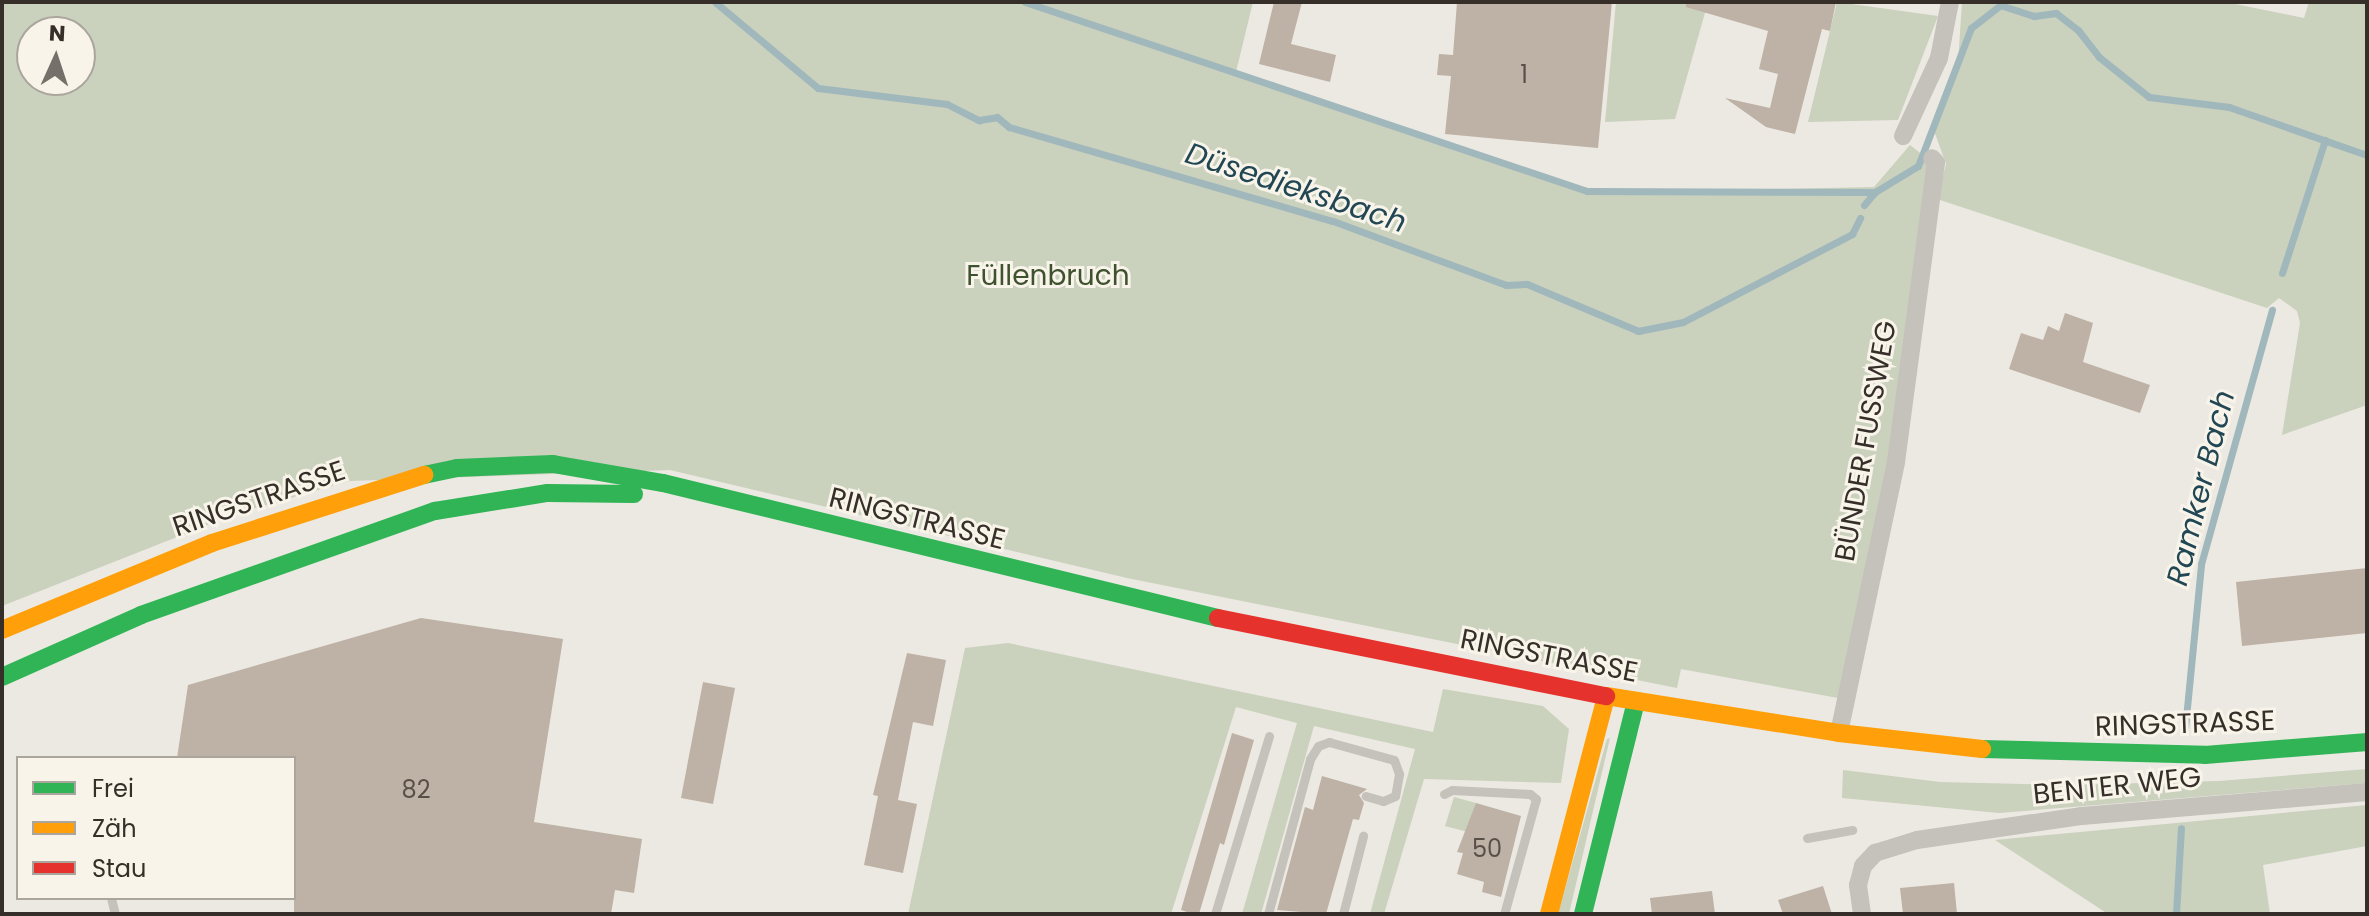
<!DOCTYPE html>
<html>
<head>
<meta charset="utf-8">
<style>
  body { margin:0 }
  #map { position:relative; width:2369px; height:916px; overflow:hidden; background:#ece9e2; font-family:Poppins,sans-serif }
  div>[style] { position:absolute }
  .green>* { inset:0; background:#cad1bd }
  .stream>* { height:7px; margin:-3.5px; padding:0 3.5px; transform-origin:3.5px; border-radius:3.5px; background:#a0b7bc }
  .building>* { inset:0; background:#beb1a5 }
  .lane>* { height:9px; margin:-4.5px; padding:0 4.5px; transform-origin:4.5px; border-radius:4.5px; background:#c5c1bb }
  .street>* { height:18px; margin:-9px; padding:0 9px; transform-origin:9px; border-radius:9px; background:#c5c1bb }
  .fast>* { height:18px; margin:-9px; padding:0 9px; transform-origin:9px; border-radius:9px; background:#30b455 }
  .slow>* { height:18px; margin:-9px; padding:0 9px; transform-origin:9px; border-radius:9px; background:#ff9f0a }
  .jam>* { height:18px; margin:-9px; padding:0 9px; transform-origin:9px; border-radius:9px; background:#e5322d }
  span { translate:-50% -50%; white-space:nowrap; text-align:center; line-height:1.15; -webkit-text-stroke:6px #f8f4ea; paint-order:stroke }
  .number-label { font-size:24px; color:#585048 }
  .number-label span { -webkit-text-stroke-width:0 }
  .park-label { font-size:28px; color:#3f522f }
  .street-label { font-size:28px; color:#362f29 }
  .water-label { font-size:30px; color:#224754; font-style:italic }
  .frame { position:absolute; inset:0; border:4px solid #362f29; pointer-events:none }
  .legend { position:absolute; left:16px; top:756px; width:280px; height:144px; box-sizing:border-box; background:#f8f4ea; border:2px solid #aaa59d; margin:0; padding:10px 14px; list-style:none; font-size:24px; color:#362f29 }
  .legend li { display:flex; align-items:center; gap:16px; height:40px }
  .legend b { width:40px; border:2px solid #aaa59d }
  .north { position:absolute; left:16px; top:16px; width:80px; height:80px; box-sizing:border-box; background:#f8f4ea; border:2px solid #aaa59d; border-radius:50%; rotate:3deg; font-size:22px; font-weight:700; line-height:32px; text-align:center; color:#362f29 }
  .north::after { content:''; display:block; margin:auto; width:28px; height:36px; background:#76706a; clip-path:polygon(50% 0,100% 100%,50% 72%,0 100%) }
</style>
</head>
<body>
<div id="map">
  <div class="green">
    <div style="clip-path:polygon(evenodd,2px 2px,1253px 2px,1235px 76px,1587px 193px,1874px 187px,1910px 145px,1933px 163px,1890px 461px,1838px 698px,1681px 669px,1677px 688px,1127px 578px,670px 470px,349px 481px,238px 513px,2px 606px,2px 2px,32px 32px,80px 32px,80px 80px,32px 80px,32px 32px)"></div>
    <div style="clip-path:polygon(1616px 2px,1708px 2px,1675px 119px,1605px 122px)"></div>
    <div style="clip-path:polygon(1837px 2px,1938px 16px,1898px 120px,1808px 122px)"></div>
    <div style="clip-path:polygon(1962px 2px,2225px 2px,2304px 18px,2309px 2px,2367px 2px,2367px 405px,2282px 435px,2300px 323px,2297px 311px,2279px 298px,2267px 308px,1937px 199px,1946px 164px,1932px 125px,1958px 63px)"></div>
    <div style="clip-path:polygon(1008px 643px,1433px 732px,1443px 689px,1543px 706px,1569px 729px,1561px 783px,1424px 779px,1384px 914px,1370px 914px,1415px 749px,1314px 726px,1261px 914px,1242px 914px,1297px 723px,1236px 707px,1171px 914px,908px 914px,965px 648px)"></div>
    <div style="clip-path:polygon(1610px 738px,1569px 914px,1558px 914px,1607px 739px)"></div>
    <div style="clip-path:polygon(2367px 769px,2367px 783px,1999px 813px,1842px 798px,1843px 770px,1940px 782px,2065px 785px,2219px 781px)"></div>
    <div style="clip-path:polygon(1454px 797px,1476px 803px,1468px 832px,1445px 826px)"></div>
    <div style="clip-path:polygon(2367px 805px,2367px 846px,2263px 865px,2270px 914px,2108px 914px,1995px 840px)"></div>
  </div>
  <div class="stream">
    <div style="left:715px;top:2px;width:134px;rotate:39.9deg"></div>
    <div style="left:818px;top:88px;width:130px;rotate:7.1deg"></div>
    <div style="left:947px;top:104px;width:36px;rotate:27deg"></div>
    <div style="left:979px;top:120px;width:18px;rotate:-9deg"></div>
    <div style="left:997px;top:117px;width:16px;rotate:40deg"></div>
    <div style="left:1009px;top:127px;width:337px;rotate:16.2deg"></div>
    <div style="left:1333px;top:221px;width:184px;rotate:20.3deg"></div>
    <div style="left:1506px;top:285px;width:21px;rotate:-3deg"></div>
    <div style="left:1527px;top:284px;width:121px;rotate:22.9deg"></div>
    <div style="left:1638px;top:331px;width:46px;rotate:-11.3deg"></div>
    <div style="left:1683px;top:322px;width:191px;rotate:-27.5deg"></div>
    <div style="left:1852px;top:234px;width:18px;rotate:-63deg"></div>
    <div style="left:1025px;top:2px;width:593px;rotate:18.59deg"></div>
    <div style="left:1587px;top:191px;width:288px;rotate:0.2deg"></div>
    <div style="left:1864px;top:205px;width:17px;rotate:-50deg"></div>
    <div style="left:1875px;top:192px;width:50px;rotate:-31.2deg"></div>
    <div style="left:1918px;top:166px;width:148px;rotate:-69deg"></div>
    <div style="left:1971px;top:28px;width:37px;rotate:-38deg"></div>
    <div style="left:2000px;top:5px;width:36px;rotate:18deg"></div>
    <div style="left:2034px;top:16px;width:22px;rotate:-8deg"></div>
    <div style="left:2056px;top:13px;width:28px;rotate:38deg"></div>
    <div style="left:2078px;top:30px;width:34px;rotate:52deg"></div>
    <div style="left:2099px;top:57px;width:64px;rotate:38.7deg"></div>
    <div style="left:2149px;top:97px;width:81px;rotate:7.1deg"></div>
    <div style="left:2229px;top:107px;width:146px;rotate:19.2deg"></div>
    <div style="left:2282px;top:273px;width:140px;rotate:-72.1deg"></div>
    <div style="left:2185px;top:728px;width:165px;rotate:-84.4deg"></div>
    <div style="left:2201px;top:564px;width:264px;rotate:-74.4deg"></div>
    <div style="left:2176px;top:914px;width:86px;rotate:-86.7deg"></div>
  </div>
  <div class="building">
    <div style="clip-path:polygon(1274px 2px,1302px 2px,1291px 44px,1336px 55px,1330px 82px,1259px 64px)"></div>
    <div style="clip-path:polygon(1457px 2px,1612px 2px,1598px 148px,1445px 134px,1451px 76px,1437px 75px,1439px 54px,1453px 55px)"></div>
    <div style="clip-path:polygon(1686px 2px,1836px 2px,1830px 31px,1822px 29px,1795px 134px,1766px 127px,1725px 98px,1770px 108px,1778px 74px,1759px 69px,1768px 31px,1686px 7px)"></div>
    <div style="clip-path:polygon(2065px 313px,2093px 323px,2083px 362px,2150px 385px,2140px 413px,2009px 369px,2021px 333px,2043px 340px,2048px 326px,2059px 331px)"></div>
    <div style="clip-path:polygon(2367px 568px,2367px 633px,2242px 646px,2236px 582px)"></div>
    <div style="clip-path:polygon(421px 618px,563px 639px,534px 822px,642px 839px,634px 893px,615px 890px,611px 914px,294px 914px,294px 758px,177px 758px,188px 685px)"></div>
    <div style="clip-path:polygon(907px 653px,946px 660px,933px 726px,913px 722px,898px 800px,917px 804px,903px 873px,864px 865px,878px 796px,873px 795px)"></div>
    <div style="clip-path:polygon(703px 682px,735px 688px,713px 804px,681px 798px)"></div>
    <div style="clip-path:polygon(1232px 733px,1254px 740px,1224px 845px,1220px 843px,1199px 914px,1193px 914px,1181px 910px)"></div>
    <div style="clip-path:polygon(1322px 776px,1367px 789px,1359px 795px,1364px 803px,1359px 820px,1353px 819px,1326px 914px,1277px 910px,1305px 807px,1313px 810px)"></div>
    <div style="clip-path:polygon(1476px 803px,1521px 816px,1501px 897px,1482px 892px,1484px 882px,1457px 874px,1463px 853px,1457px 852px)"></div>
    <div style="clip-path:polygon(1954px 883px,1957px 914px,1903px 914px,1900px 888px)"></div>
    <div style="clip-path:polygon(1823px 886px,1832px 914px,1783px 914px,1778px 900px)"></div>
    <div style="clip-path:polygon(1712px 891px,1715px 914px,1652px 914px,1650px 898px)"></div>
  </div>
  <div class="lane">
    <div style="left:1444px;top:794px;width:9px;rotate:-27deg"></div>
    <div style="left:1452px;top:790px;width:78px;rotate:2.9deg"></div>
    <div style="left:1530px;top:794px;width:8px;rotate:40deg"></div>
    <div style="left:1536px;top:799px;width:119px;rotate:105.5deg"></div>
    <div style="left:1807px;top:838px;width:46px;rotate:-10.1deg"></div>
    <div style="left:111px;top:898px;width:16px;rotate:76deg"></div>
    <div style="left:1215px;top:914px;width:186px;rotate:-73.1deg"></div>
    <div style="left:1268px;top:914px;width:161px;rotate:-74.8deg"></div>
    <div style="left:1310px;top:759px;width:15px;rotate:-58deg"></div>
    <div style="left:1318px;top:746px;width:12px;rotate:-20deg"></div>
    <div style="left:1329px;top:742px;width:67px;rotate:15.5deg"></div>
    <div style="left:1394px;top:760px;width:15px;rotate:70deg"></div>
    <div style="left:1399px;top:774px;width:22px;rotate:100deg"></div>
    <div style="left:1395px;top:796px;width:13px;rotate:157deg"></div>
    <div style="left:1383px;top:801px;width:18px;rotate:-164deg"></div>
    <div style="left:1343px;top:914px;width:81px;rotate:-75.6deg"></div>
  </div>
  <div class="street">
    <div style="left:1903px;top:136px;width:86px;rotate:-65.2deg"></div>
    <div style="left:1939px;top:58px;width:57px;rotate:-78.9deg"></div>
    <div style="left:1839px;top:733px;width:277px;rotate:-78.1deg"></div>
    <div style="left:1896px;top:462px;width:302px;rotate:-82.4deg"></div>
    <div style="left:1936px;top:163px;width:6px;rotate:-129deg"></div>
    <div style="left:1862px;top:914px;width:29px;rotate:-98deg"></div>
    <div style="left:1858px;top:885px;width:20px;rotate:-75deg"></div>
    <div style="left:1863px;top:866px;width:18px;rotate:-47deg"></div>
    <div style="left:1875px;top:853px;width:44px;rotate:-17.2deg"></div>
    <div style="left:1917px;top:840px;width:167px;rotate:-8.3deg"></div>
    <div style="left:2082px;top:816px;width:286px;rotate:-4.8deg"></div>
  </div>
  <div class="fast">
    <div style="left:424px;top:475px;width:34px;rotate:-12deg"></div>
    <div style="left:457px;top:468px;width:96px;rotate:-2.4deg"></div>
    <div style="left:553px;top:464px;width:112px;rotate:9.8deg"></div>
    <div style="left:663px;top:483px;width:571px;rotate:13.67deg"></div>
    <div style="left:2px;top:677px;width:152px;rotate:-24deg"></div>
    <div style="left:141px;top:615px;width:312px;rotate:-19.5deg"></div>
    <div style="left:435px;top:511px;width:114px;rotate:-9.1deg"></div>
    <div style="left:548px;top:493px;width:86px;rotate:0.7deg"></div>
    <div style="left:1982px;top:749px;width:223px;rotate:1.5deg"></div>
    <div style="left:2205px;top:755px;width:163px;rotate:-4.6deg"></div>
    <div style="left:1583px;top:914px;width:219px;rotate:-76deg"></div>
  </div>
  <div class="slow">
    <div style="left:2px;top:630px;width:227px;rotate:-22.5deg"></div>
    <div style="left:212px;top:543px;width:223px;rotate:-17.8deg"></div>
    <div style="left:1606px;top:696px;width:236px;rotate:9deg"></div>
    <div style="left:1839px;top:733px;width:144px;rotate:6.4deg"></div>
    <div style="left:1549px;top:914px;width:225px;rotate:-75.3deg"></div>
  </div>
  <div class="jam">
    <div style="left:1218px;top:618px;width:396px;rotate:11.4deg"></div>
  </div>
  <div class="number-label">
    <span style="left:1524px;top:75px">1</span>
    <span style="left:416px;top:790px">82</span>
    <span style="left:1487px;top:849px">50</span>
  </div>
  <div class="park-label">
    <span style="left:1048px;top:276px">Füllenbruch</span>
  </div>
  <div class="street-label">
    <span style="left:1866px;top:441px;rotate:-80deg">BÜNDER FUSSWEG</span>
    <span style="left:259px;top:499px;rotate:-19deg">RINGSTRASSE</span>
    <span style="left:917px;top:519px;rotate:14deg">RINGSTRASSE</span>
    <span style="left:1549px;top:656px;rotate:11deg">RINGSTRASSE</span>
    <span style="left:2185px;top:724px;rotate:-2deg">RINGSTRASSE</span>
    <span style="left:2117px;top:786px;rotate:-6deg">BENTER WEG</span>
  </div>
  <div class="water-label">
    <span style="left:1296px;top:188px;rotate:18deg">Düsedieksbach</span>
    <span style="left:2201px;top:488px;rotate:-76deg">Ramker Bach</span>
  </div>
  <div class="frame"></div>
  <ul class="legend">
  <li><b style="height:10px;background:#30b455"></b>Frei</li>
  <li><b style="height:10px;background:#ff9f0a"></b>Zäh</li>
  <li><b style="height:10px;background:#e5322d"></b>Stau</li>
  </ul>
  <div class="north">N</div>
</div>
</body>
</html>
